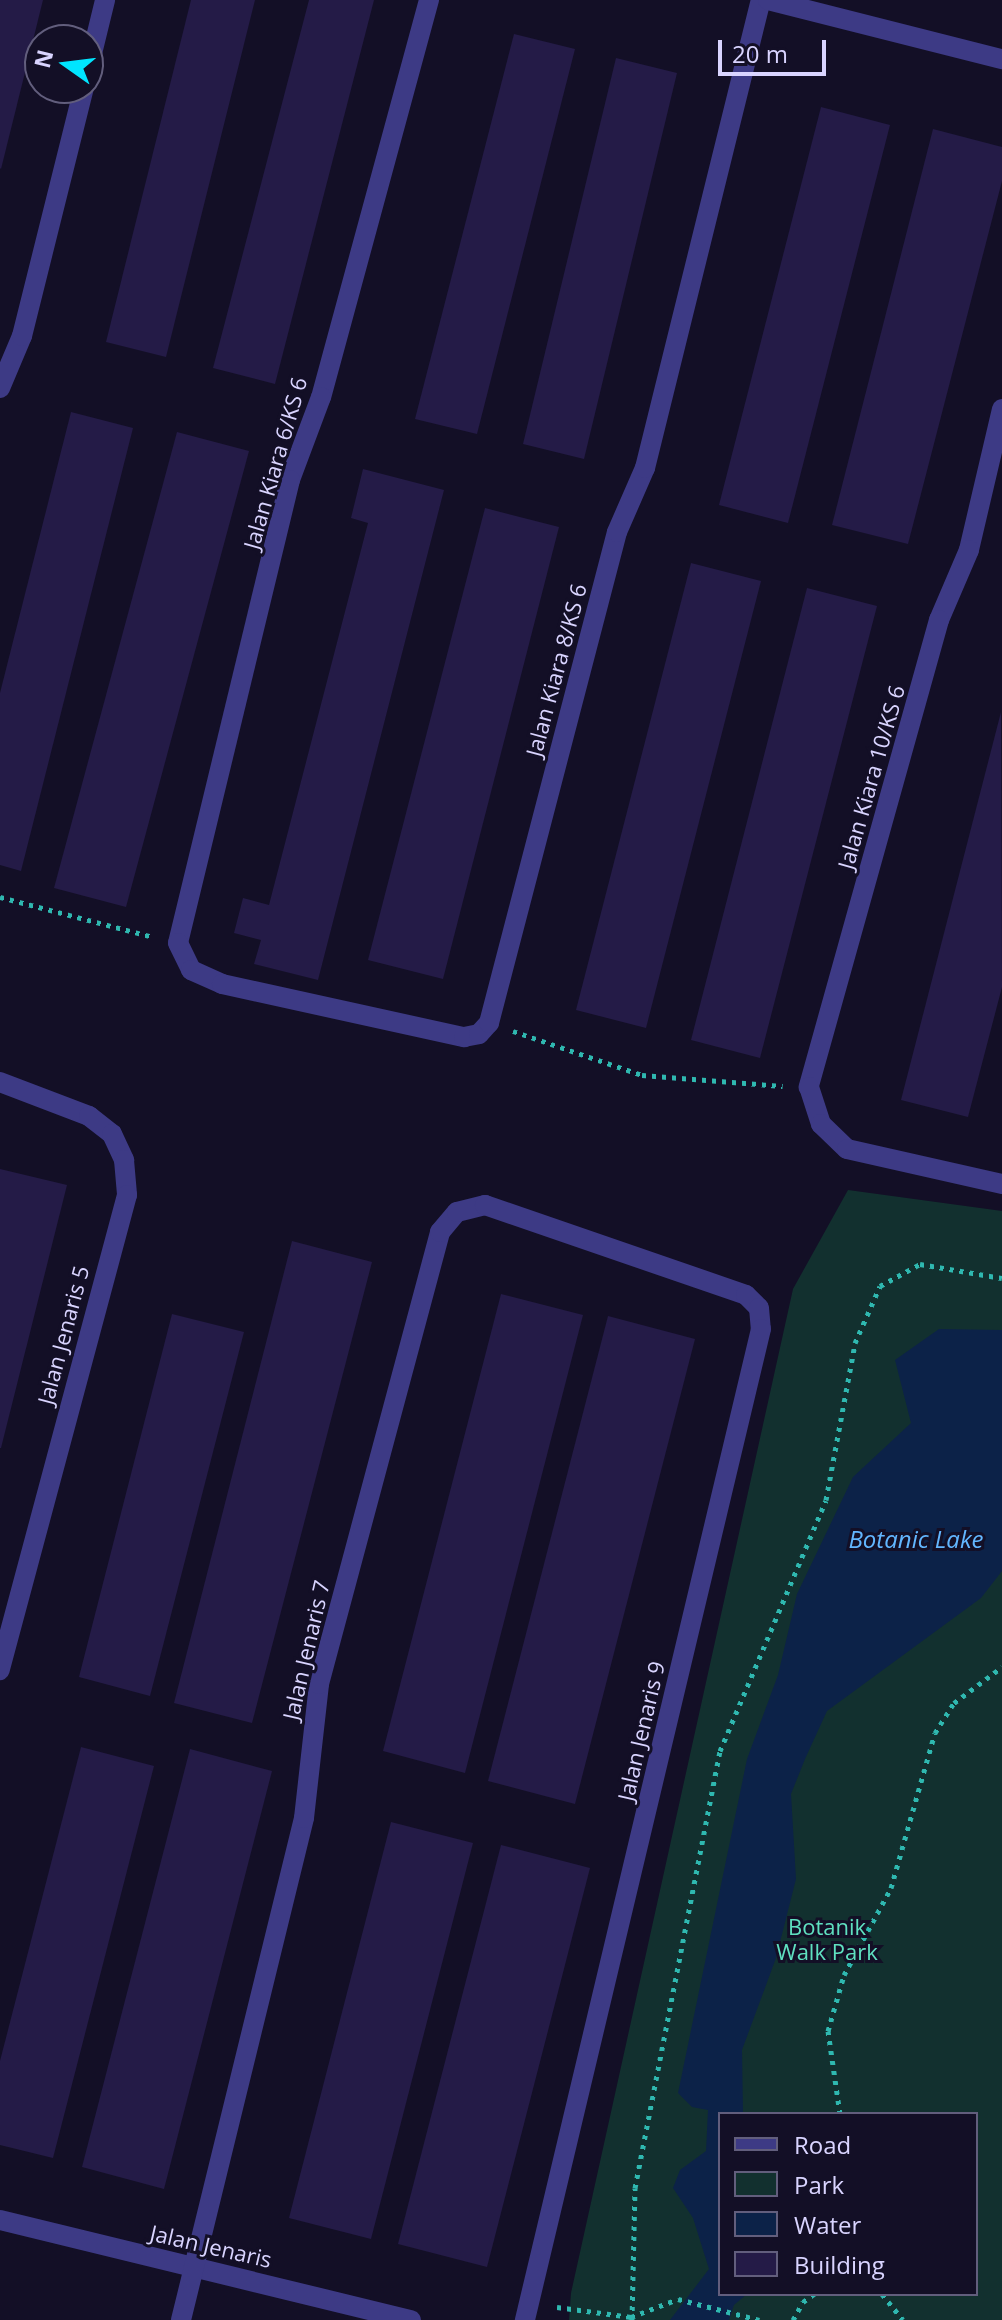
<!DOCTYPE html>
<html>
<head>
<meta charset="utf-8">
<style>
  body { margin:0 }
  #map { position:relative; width:1002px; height:2320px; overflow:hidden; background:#130f26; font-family:"Open Sans",sans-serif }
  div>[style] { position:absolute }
  .green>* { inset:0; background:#12302f }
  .water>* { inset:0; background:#0c2248 }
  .building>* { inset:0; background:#241b47 }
  .path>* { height:5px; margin-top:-2.5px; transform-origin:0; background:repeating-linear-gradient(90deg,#2fb8b0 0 4px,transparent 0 10px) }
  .street>* { height:20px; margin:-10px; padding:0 10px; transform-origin:10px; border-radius:10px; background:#3d3a85 }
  span { translate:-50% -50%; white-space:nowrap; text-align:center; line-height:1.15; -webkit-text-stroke:6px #130f26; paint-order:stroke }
  .street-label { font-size:22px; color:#d9d4ff }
  .park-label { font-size:22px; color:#5fe0c0 }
  .water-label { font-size:24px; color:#62b6ff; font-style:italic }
  .legend { position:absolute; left:718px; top:2112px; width:260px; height:184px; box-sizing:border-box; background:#130f26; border:2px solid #625e7d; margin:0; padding:10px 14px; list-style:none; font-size:24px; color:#d9d4ff }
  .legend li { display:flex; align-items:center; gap:16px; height:40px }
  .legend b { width:40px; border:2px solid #625e7d }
  .north { position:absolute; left:24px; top:24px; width:80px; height:80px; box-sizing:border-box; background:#130f26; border:2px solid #625e7d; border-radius:50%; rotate:284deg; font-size:22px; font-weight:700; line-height:32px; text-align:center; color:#d9d4ff }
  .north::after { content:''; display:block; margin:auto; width:28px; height:36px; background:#00e5ff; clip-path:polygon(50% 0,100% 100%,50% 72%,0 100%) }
  .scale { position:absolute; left:718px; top:40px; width:108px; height:36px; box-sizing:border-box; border:4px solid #d9d4ff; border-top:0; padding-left:10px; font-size:24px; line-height:28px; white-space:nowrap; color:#d9d4ff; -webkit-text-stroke:6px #130f26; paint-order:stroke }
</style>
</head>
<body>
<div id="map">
  <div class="green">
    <div style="clip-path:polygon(evenodd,848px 1190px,1002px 1211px,1002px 2320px,569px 2320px,571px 2293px,793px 1289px,848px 1190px,720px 2114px,976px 2114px,976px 2294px,720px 2294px,720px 2114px)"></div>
  </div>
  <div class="water">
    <div style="clip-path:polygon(939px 1329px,1002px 1330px,1002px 1571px,981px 1598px,827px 1711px,805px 1759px,791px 1794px,796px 1879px,776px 1958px,742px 2050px,743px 2114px,720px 2114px,720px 2294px,747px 2294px,734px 2305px,729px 2320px,670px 2320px,709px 2269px,693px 2218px,673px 2188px,680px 2170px,706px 2151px,708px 2110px,692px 2107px,678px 2093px,747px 1759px,778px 1675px,797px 1594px,853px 1477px,911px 1423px,895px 1360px)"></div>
  </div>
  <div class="building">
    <div style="clip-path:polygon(0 0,43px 0,1px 169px,0 168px)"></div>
    <div style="clip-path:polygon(191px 0,255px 0,166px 357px,106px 342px)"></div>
    <div style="clip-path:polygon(309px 0,374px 0,275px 384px,213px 368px)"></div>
    <div style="clip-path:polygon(514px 34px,575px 49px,477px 434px,415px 419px)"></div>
    <div style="clip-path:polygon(616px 58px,677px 73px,584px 459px,523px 444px)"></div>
    <div style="clip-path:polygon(821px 107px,890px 125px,788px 523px,719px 505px)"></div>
    <div style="clip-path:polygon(933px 129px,1002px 147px,1002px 181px,908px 544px,832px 525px)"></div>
    <div style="clip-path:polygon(71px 412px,133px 428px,21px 871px,0 865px,0 693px)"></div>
    <div style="clip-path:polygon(177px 432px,249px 451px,126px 907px,54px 888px)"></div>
    <div style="clip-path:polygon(363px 469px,444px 490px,318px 980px,254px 964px,261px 940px,234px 933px,243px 898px,269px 905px,368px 523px,351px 518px)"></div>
    <div style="clip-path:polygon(485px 508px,559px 527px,443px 979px,368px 960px)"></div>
    <div style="clip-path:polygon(691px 563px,761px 581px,646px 1028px,576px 1010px)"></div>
    <div style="clip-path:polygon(807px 588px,877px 606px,760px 1058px,691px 1040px)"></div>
    <div style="clip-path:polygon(1001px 712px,1002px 987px,968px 1117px,901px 1100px)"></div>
    <div style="clip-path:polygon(0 1169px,67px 1185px,1px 1448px,0 1448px)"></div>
    <div style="clip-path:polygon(292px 1241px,372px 1262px,252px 1723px,174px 1703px)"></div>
    <div style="clip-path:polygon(501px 1294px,583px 1315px,465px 1773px,383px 1751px)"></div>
    <div style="clip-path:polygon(172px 1314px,244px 1332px,150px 1696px,79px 1677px)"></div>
    <div style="clip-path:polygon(608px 1316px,695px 1339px,575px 1804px,488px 1781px)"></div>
    <div style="clip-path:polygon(81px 1747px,154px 1766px,53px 2158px,0 2145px,0 2061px)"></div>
    <div style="clip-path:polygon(190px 1749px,272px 1771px,164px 2189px,82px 2167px)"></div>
    <div style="clip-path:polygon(391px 1822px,473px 1843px,371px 2239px,289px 2218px)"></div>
    <div style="clip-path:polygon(501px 1845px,590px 1868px,487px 2267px,398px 2244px)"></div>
  </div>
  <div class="path">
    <div style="left:0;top:897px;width:159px;rotate:14.6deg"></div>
    <div style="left:513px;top:1031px;width:136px;rotate:18.8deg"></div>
    <div style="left:642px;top:1075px;width:141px;rotate:4.5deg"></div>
    <div style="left:840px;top:2114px;width:84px;rotate:-98.2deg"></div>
    <div style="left:828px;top:2031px;width:58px;rotate:-74.1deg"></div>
    <div style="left:844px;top:1975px;width:99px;rotate:-61.6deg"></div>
    <div style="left:891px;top:1888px;width:161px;rotate:-74.2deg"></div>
    <div style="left:935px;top:1733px;width:36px;rotate:-58deg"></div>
    <div style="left:954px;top:1703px;width:60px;rotate:-36.9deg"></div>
    <div style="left:882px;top:2294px;width:33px;rotate:51deg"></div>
    <div style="left:557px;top:2307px;width:75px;rotate:7.7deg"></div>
    <div style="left:631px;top:2317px;width:50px;rotate:-21deg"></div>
    <div style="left:678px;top:2299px;width:84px;rotate:14.5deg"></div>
    <div style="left:632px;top:2320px;width:132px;rotate:-88.7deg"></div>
    <div style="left:635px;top:2188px;width:445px;rotate:-79deg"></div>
    <div style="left:720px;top:1751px;width:272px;rotate:-67.1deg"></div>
    <div style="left:826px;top:1500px;width:160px;rotate:-79.5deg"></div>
    <div style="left:855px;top:1343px;width:62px;rotate:-66.3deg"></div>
    <div style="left:880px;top:1286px;width:46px;rotate:-28.8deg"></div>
    <div style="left:920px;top:1264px;width:83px;rotate:9.7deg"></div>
    <div style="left:793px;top:2320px;width:21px;rotate:-61deg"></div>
    <div style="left:803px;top:2302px;width:14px;rotate:-36deg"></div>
  </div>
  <div class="street">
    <div style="left:429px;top:0;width:411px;rotate:105.2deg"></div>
    <div style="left:321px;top:397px;width:89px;rotate:110.5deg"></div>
    <div style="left:290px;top:480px;width:476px;rotate:103.6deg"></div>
    <div style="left:178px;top:943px;width:30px;rotate:64deg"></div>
    <div style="left:191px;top:970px;width:34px;rotate:24deg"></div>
    <div style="left:222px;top:984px;width:248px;rotate:12.4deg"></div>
    <div style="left:464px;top:1037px;width:15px;rotate:-11deg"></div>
    <div style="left:479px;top:1034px;width:15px;rotate:-48deg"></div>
    <div style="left:489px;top:1023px;width:507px;rotate:-75.39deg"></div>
    <div style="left:617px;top:532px;width:70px;rotate:-66.4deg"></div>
    <div style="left:645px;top:468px;width:482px;rotate:-76.1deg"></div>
    <div style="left:768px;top:0;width:241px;rotate:14.2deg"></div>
    <div style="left:88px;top:70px;width:72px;rotate:-76.3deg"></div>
    <div style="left:0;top:388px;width:56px;rotate:-67.1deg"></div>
    <div style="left:22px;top:336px;width:256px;rotate:-76deg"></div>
    <div style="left:1002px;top:409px;width:145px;rotate:103.2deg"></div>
    <div style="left:969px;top:550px;width:76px;rotate:113.2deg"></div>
    <div style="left:939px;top:620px;width:485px;rotate:105.6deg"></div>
    <div style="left:809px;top:1087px;width:39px;rotate:72deg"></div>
    <div style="left:821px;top:1124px;width:36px;rotate:44deg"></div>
    <div style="left:847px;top:1149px;width:159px;rotate:12.7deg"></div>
    <div style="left:0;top:1082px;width:95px;rotate:20.9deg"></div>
    <div style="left:89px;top:1116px;width:29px;rotate:38deg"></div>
    <div style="left:112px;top:1134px;width:29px;rotate:65deg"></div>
    <div style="left:124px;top:1160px;width:35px;rotate:85deg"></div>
    <div style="left:127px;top:1195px;width:492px;rotate:105deg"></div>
    <div style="left:0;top:2220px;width:423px;rotate:13.7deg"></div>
    <div style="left:181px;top:2320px;width:517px;rotate:-76.23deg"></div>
    <div style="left:304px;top:1818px;width:135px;rotate:-83.6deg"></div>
    <div style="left:319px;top:1684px;width:468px;rotate:-75deg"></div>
    <div style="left:440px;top:1232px;width:26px;rotate:-50deg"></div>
    <div style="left:457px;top:1212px;width:29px;rotate:-14deg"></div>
    <div style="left:485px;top:1205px;width:276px;rotate:19deg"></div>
    <div style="left:746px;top:1295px;width:18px;rotate:45deg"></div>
    <div style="left:759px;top:1308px;width:21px;rotate:85deg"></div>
    <div style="left:761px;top:1329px;width:1019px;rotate:103.4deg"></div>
  </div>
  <div class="street-label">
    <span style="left:275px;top:463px;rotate:-74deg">Jalan Kiara 6/KS 6</span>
    <span style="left:556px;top:670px;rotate:-75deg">Jalan Kiara 8/KS 6</span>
    <span style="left:871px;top:777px;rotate:-74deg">Jalan Kiara 10/KS 6</span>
    <span style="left:63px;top:1335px;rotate:-75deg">Jalan Jenaris 5</span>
    <span style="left:306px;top:1650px;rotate:-77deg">Jalan Jenaris 7</span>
    <span style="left:641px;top:1731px;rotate:-77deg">Jalan Jenaris 9</span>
    <span style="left:211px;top:2246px;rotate:13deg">Jalan Jenaris</span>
  </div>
  <div class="park-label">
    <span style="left:827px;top:1939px">Botanik<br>Walk Park</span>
  </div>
  <div class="water-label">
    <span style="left:916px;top:1539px">Botanic Lake</span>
  </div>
  <ul class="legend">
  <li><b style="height:10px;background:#3d3a85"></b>Road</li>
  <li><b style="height:22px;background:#12302f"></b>Park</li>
  <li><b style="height:22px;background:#0c2248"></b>Water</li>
  <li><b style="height:22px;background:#241b47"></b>Building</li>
  </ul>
  <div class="north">N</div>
  <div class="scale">20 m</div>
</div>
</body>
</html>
